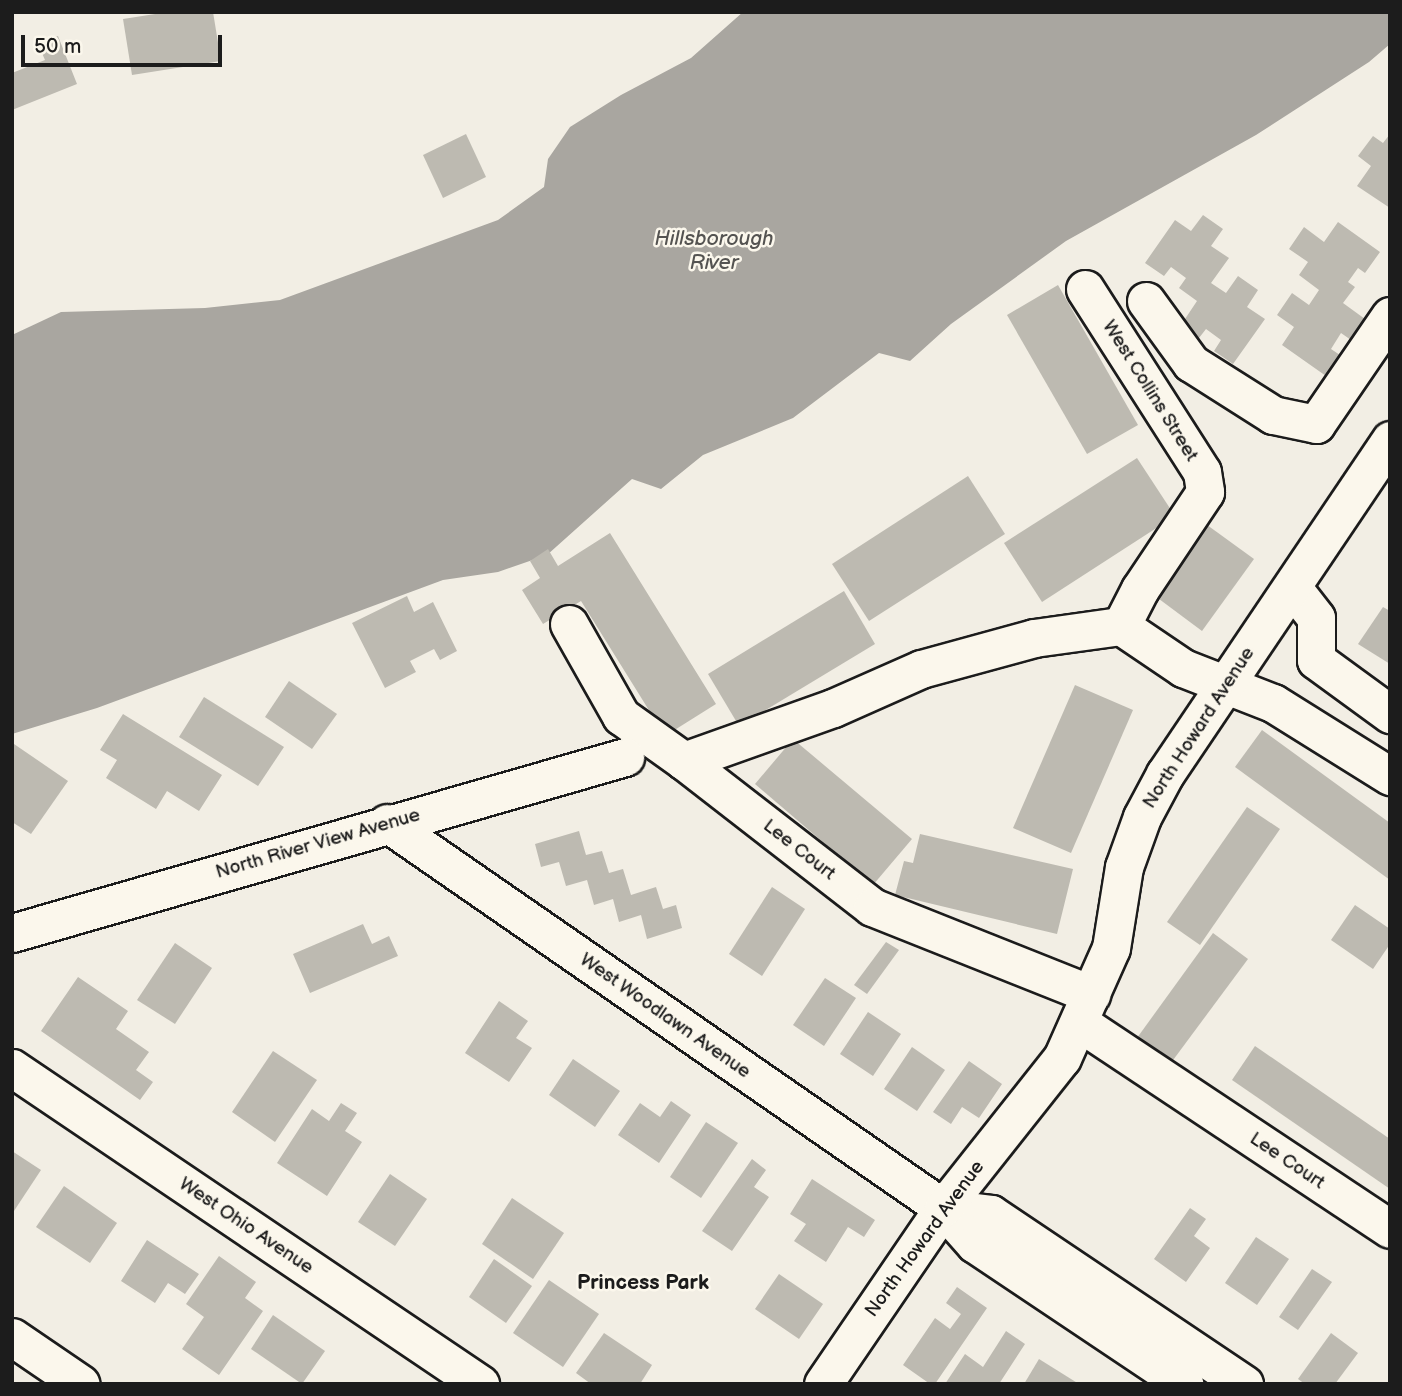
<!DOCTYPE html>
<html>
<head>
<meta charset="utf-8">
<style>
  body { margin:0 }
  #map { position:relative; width:1402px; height:1396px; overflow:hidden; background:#f2eee4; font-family:"Balsamiq Sans",sans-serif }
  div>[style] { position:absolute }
  .water>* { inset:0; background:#a9a6a0 }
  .building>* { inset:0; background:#bdbab1 }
  .roads { filter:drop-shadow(2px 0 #1c1c1c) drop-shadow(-2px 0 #1c1c1c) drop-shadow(0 2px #1c1c1c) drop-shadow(0 -2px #1c1c1c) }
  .minor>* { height:37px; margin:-18.5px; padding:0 18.5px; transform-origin:18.5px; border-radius:18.5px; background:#fbf7ec }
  span { translate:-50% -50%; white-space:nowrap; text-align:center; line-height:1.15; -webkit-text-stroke:5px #fbf7ec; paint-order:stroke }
  .street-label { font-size:19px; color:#1c1c1c }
  .water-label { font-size:21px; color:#545351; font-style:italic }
  .neighbourhood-label { font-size:21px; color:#1c1c1c; font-weight:700 }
  .frame { position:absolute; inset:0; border:14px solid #1c1c1c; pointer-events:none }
  .scale { position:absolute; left:21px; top:35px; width:201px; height:32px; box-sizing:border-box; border:4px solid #1c1c1c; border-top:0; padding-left:9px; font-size:21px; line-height:24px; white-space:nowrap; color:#1c1c1c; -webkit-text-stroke:5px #fbf7ec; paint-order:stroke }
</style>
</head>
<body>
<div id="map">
  <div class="water">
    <div style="clip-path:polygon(743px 12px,1390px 12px,1390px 44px,1369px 62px,1256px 135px,1066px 241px,951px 324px,910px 361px,879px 353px,793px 418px,703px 455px,661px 489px,632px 479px,547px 555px,498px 572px,443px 580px,97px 708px,12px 734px,12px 335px,61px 312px,205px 308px,280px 300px,498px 220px,544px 187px,548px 159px,570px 127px,621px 95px,691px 58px)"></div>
  </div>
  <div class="building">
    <div style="clip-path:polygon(168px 12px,213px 12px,221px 61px,132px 75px,123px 19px)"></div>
    <div style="clip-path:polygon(58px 36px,77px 84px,12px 110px,12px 73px,45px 60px,38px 44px)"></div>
    <div style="clip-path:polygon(466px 134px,486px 177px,443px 198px,423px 155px)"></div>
    <div style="clip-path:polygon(1390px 134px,1390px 208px,1357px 186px,1371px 166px,1358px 156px,1373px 136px,1383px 143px)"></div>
    <div style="clip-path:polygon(1203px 215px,1223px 229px,1211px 246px,1229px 258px,1211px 283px,1226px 293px,1238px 276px,1258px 290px,1247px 307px,1265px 319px,1233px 364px,1214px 351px,1221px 340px,1206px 329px,1199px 338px,1181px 325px,1197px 301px,1179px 288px,1186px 278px,1171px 267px,1164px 276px,1145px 263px,1175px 220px,1191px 231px)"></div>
    <div style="clip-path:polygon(1338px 222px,1380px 252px,1365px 273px,1358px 268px,1348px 282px,1355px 287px,1343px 303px,1365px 319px,1351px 340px,1341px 333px,1331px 349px,1340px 355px,1326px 376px,1282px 345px,1294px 327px,1277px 315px,1292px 293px,1309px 305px,1319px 290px,1299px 275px,1308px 262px,1289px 249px,1304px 227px,1324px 242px)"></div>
    <div style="clip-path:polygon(1058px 285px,1138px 425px,1087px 454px,1007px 315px)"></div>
    <div style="clip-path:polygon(1137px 458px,1175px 516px,1042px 602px,1004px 543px)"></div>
    <div style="clip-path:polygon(968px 476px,1005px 534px,869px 621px,832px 564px)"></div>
    <div style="clip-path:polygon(1203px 522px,1254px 559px,1202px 631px,1151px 593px)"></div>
    <div style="clip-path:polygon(610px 533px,716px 704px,665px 736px,581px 601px,543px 624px,522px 590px,540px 578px,530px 561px,548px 549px,558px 566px)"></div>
    <div style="clip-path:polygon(844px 591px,875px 644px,739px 726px,708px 674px)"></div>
    <div style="clip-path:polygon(407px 596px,414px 612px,433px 602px,457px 651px,440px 660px,434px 649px,410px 661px,416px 672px,385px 688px,352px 623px)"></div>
    <div style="clip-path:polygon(1383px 607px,1390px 611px,1390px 664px,1358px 644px)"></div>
    <div style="clip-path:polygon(289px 681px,337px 714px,312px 749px,265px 717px)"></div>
    <div style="clip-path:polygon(1075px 685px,1133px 710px,1071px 853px,1013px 828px)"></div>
    <div style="clip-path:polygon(204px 697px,284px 747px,258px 786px,179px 737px)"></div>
    <div style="clip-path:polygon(123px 714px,222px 775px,199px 811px,167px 791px,156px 809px,106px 778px,117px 760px,100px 750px)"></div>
    <div style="clip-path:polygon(1262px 730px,1390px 823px,1390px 880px,1235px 767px)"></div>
    <div style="clip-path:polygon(793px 739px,912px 839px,873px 885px,755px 784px)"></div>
    <div style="clip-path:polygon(14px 744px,68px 781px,31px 834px,12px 822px)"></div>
    <div style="clip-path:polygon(1247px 807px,1280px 829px,1200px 945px,1167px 922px)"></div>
    <div style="clip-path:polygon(579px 831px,586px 855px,602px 851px,609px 873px,623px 869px,631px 895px,656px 887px,663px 909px,676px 905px,682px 928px,647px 939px,641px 915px,619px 922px,613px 899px,594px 905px,587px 880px,566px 886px,559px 862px,541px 867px,535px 844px)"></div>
    <div style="clip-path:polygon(920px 834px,1073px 869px,1057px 934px,895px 895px,904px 861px,913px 863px)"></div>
    <div style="clip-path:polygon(772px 887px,805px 909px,762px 976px,729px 954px)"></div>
    <div style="clip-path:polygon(1355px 905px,1390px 929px,1390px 944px,1373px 969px,1331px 940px)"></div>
    <div style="clip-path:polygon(363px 924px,372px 944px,389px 936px,398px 956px,310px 993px,293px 954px)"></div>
    <div style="clip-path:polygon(1213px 933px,1248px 959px,1162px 1075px,1129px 1049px)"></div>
    <div style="clip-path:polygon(886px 942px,899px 950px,867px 994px,854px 985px)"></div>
    <div style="clip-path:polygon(175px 943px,212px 968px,175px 1024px,137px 1000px)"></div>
    <div style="clip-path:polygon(78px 977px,128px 1011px,116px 1029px,149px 1052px,136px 1070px,153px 1082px,140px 1100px,41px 1031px)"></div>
    <div style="clip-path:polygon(825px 978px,856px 998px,824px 1046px,793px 1025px)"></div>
    <div style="clip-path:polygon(499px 1001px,528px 1021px,516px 1038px,532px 1048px,509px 1082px,465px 1053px)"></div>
    <div style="clip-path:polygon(868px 1012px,901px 1034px,873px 1076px,840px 1054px)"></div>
    <div style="clip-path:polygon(1255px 1046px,1390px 1139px,1390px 1189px,1232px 1080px)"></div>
    <div style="clip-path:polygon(912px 1047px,945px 1070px,917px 1111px,884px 1089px)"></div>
    <div style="clip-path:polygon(273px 1051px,317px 1080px,275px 1142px,232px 1112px)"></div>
    <div style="clip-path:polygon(573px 1059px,620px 1091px,595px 1127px,549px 1095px)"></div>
    <div style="clip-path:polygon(969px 1061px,1002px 1084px,979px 1118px,962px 1107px,951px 1124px,933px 1112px)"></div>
    <div style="clip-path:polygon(671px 1101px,691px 1115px,659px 1163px,618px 1135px,640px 1103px,660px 1117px)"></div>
    <div style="clip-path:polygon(341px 1103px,357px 1113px,345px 1131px,362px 1142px,327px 1196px,277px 1163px,312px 1109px,329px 1121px)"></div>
    <div style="clip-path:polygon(706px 1122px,738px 1143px,701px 1198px,670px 1177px)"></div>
    <div style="clip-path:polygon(12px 1151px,41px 1170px,12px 1214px)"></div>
    <div style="clip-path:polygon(752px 1159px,766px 1170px,754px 1187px,769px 1197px,732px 1251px,702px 1231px)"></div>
    <div style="clip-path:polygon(390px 1174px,427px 1199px,395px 1246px,358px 1222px)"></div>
    <div style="clip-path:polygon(812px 1179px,875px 1220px,864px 1237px,848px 1227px,826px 1262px,794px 1241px,806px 1224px,790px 1214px)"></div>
    <div style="clip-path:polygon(64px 1186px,117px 1223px,90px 1263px,36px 1227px)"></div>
    <div style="clip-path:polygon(512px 1198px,564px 1233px,533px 1279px,482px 1244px)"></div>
    <div style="clip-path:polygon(1190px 1208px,1206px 1219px,1194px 1236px,1210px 1248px,1186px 1282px,1154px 1259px)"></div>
    <div style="clip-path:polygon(1256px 1237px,1289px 1259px,1257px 1305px,1225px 1283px)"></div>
    <div style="clip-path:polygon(147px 1240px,199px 1274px,185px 1294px,168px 1283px,155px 1303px,121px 1281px)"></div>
    <div style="clip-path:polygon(219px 1256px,256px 1282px,245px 1298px,263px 1311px,219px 1375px,182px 1349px,204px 1317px,186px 1304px)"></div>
    <div style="clip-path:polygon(494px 1259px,532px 1286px,506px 1323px,469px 1297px)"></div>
    <div style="clip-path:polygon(1312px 1269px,1332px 1282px,1298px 1330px,1279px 1317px)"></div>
    <div style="clip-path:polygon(779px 1274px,823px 1304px,799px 1339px,755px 1309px)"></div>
    <div style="clip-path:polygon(549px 1280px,599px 1314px,563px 1367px,513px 1333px)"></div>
    <div style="clip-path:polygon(957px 1287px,987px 1308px,935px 1384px,930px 1384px,903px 1365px,935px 1318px,950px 1329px,961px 1314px,946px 1303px)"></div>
    <div style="clip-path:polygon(273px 1315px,325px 1351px,302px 1384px,251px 1349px)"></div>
    <div style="clip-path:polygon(1006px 1331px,1025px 1344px,999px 1384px,945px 1384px,965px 1354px,983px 1367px)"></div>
    <div style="clip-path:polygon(604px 1333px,652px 1365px,640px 1384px,591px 1384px,576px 1373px)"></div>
    <div style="clip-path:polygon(1331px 1333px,1358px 1353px,1335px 1384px,1305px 1384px,1298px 1379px)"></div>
    <div style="clip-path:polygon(1039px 1359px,1079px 1384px,1024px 1384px)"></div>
  </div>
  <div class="roads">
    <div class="minor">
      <div style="left:1085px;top:289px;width:217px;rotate:57.4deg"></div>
      <div style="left:1202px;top:472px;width:20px;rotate:81deg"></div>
      <div style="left:1205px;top:492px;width:117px;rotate:123.8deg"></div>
      <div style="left:1140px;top:589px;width:42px;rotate:117.2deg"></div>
      <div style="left:1121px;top:626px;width:75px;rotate:34.1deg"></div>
      <div style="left:1183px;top:668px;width:97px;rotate:21.3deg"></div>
      <div style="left:1273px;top:703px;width:138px;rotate:32deg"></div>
      <div style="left:1146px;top:301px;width:77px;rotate:54deg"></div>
      <div style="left:1191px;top:363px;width:97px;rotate:32.4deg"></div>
      <div style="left:1273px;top:415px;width:44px;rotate:11.8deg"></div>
      <div style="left:1316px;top:424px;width:131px;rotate:-55.6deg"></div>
      <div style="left:1292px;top:587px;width:39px;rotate:52deg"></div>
      <div style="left:1316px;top:618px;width:42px;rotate:90deg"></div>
      <div style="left:1316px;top:660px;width:92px;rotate:36.1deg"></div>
      <div style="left:569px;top:624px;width:106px;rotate:60.5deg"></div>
      <div style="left:621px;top:716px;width:77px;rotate:35.5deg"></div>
      <div style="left:684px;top:761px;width:238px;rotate:37.8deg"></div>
      <div style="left:872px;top:907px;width:236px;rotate:21.7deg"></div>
      <div style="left:684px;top:761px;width:158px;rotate:-19.6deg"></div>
      <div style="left:833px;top:708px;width:96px;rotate:-23.9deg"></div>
      <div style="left:921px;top:669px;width:117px;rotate:-15.3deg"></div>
      <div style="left:1034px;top:638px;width:88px;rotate:-7.9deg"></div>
      <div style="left:387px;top:823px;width:676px;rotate:34.7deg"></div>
      <div style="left:943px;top:1208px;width:48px;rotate:48.4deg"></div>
      <div style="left:975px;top:1244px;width:252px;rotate:33.8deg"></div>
      <div style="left:12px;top:933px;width:638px;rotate:-16.02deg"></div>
      <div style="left:1080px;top:1023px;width:372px;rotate:33.6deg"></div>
      <div style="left:12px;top:1068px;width:565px;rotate:34.03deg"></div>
      <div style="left:943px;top:1208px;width:48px;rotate:7.1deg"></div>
      <div style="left:991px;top:1214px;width:305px;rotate:33.9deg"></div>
      <div style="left:12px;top:1337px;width:83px;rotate:34.3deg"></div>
      <div style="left:823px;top:1384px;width:213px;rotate:-55.7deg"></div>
      <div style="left:943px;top:1208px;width:191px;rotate:-51.6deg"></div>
      <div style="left:1062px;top:1058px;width:120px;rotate:-66deg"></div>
      <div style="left:1111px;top:948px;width:82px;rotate:-80.9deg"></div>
      <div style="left:1124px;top:867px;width:53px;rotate:-70.2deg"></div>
      <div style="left:1142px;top:817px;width:49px;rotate:-61.9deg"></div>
      <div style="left:1165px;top:774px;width:403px;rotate:-56deg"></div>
    </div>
  </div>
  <div class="street-label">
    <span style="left:1150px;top:391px;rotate:58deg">West Collins Street</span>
    <span style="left:1199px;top:728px;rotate:-57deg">North Howard Avenue</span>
    <span style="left:318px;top:844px;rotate:-16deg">North River View Avenue</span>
    <span style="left:799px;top:850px;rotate:38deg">Lee Court</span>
    <span style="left:665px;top:1016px;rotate:35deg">West Woodlawn Avenue</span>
    <span style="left:1287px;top:1161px;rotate:34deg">Lee Court</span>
    <span style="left:246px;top:1226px;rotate:34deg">West Ohio Avenue</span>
    <span style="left:925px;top:1239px;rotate:-54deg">North Howard Avenue</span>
  </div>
  <div class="water-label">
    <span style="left:714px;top:251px">Hillsborough<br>River</span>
  </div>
  <div class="neighbourhood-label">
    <span style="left:643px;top:1283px">Princess Park</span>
  </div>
  <div class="frame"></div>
  <div class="scale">50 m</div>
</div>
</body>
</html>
